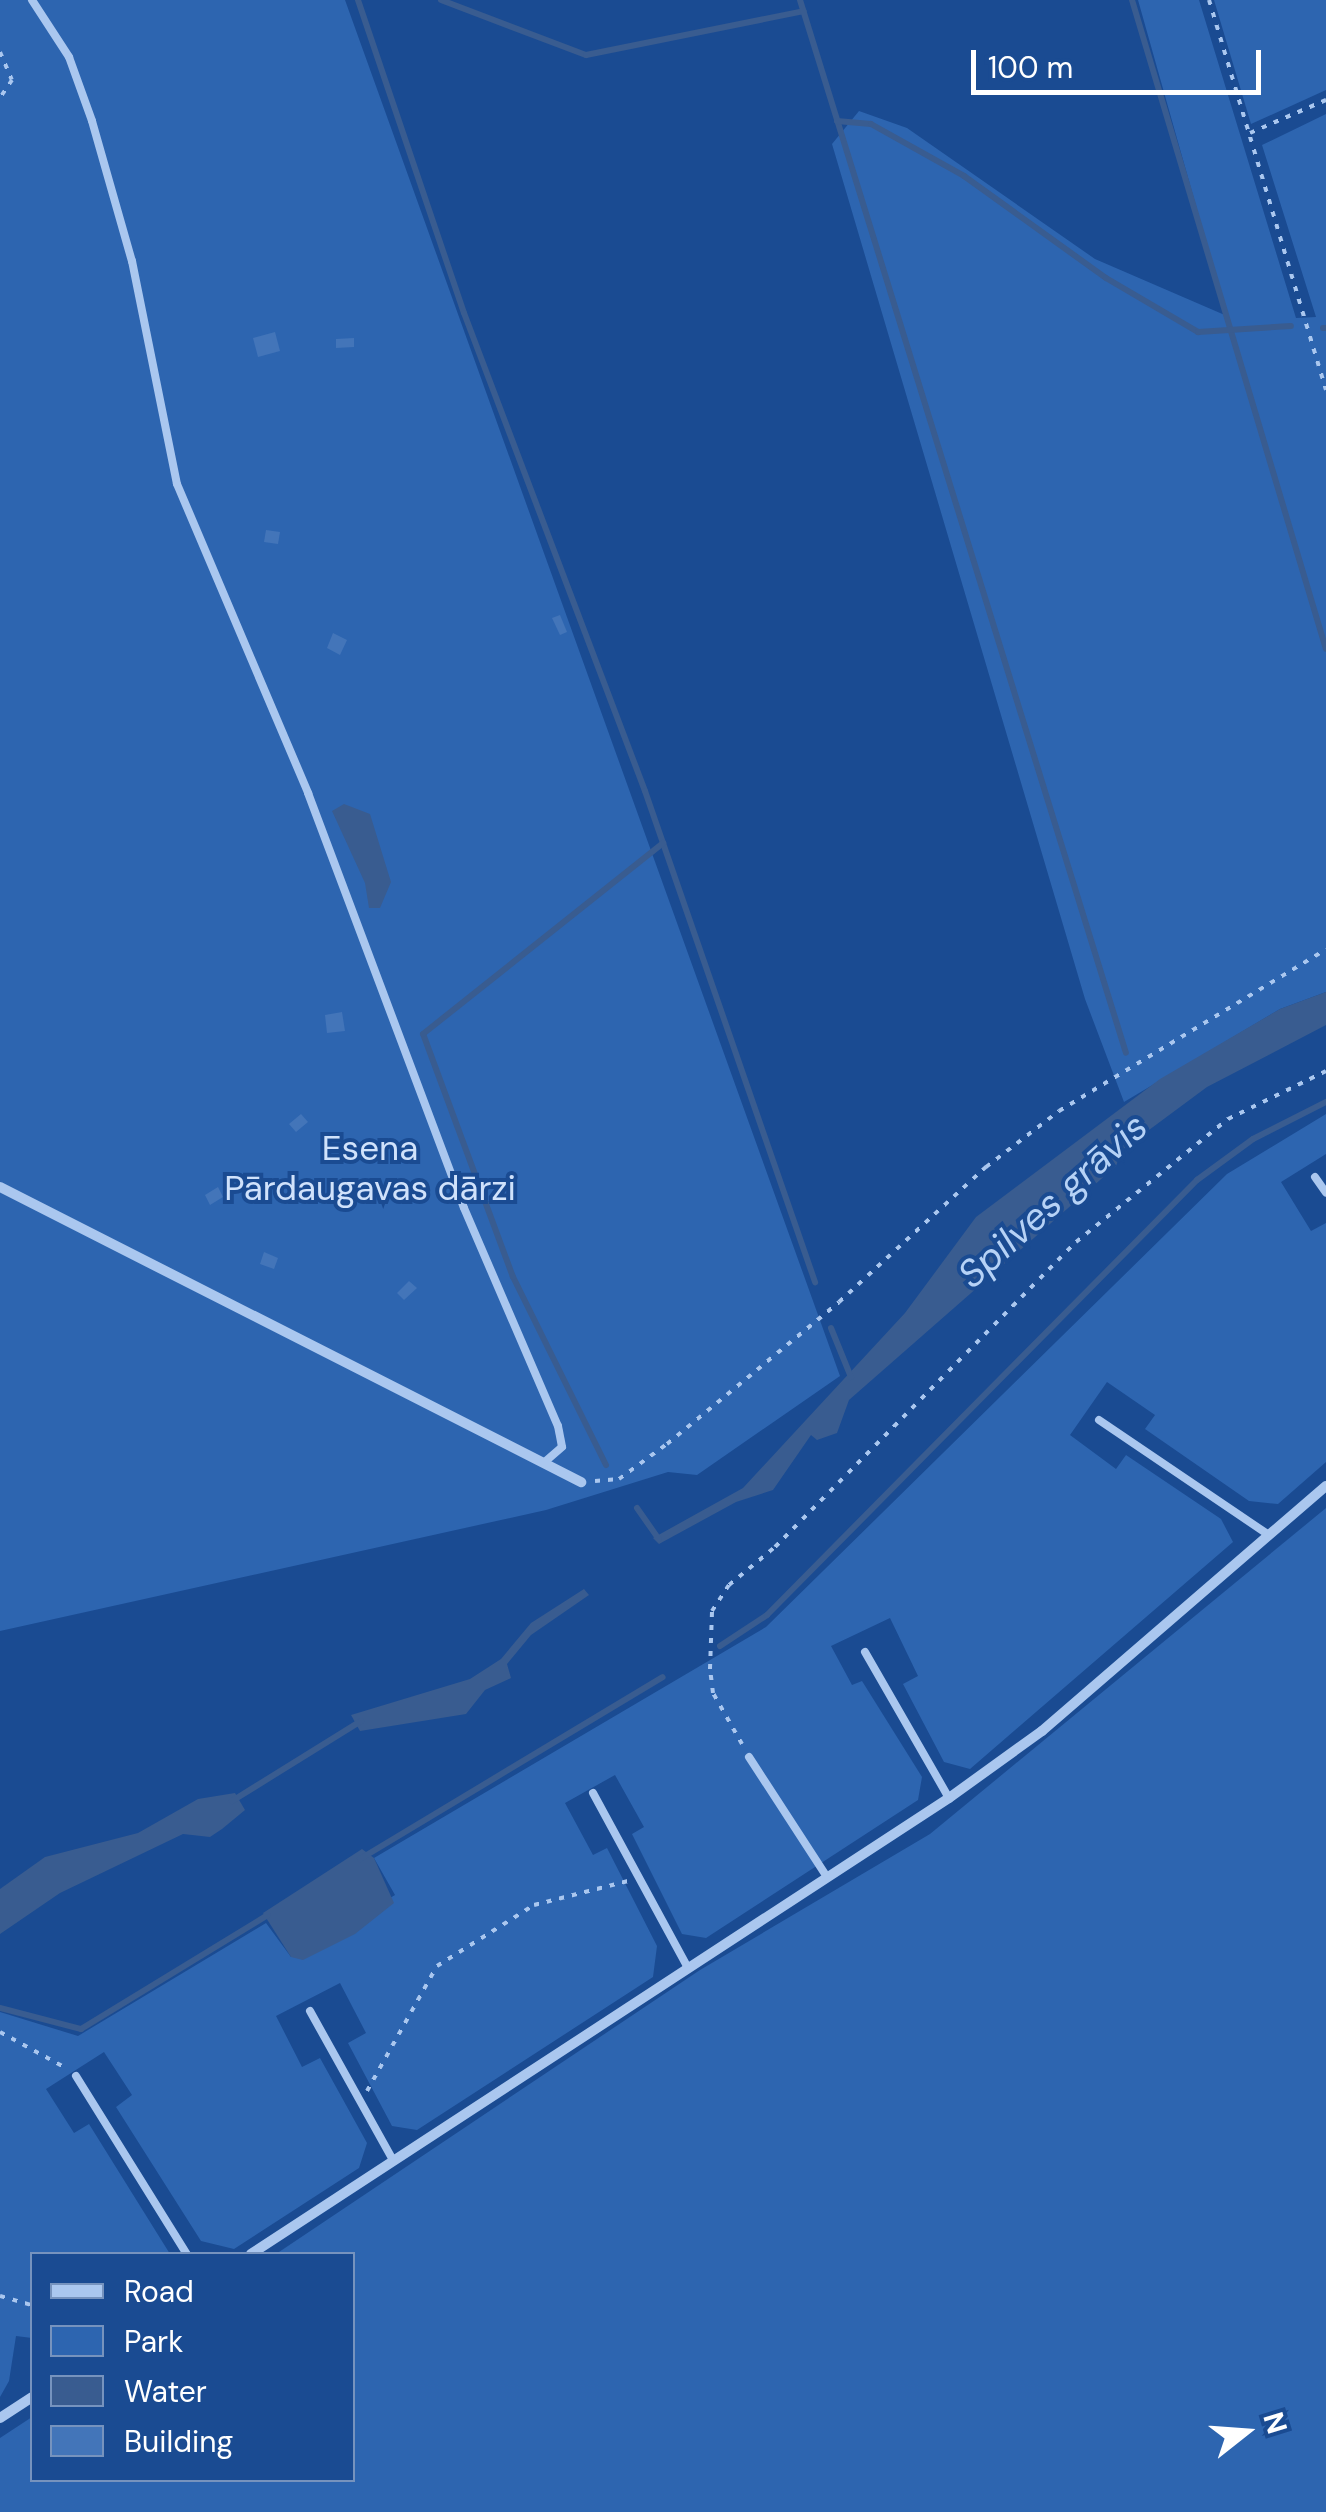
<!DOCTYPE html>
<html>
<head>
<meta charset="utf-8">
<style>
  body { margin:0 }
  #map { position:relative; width:1326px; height:2512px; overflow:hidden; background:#1a4b92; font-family:"DM Sans",sans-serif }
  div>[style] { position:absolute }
  .green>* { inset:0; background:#2d65b0 }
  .water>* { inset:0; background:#395c90 }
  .stream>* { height:6px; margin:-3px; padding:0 3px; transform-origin:3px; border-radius:3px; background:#395c90 }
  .building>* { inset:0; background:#4375b9 }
  .path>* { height:4px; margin-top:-2px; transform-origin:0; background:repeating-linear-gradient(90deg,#aac7ef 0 5px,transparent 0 13px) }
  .service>* { height:8px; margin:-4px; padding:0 4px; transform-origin:4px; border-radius:4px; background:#aac7ef }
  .minor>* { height:10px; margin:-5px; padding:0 5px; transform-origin:5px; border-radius:5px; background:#aac7ef }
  span { translate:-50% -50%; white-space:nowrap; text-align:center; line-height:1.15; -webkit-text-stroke:8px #1a4b92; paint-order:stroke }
  .park-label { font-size:35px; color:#d0e2fb }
  .water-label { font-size:38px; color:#b6d2f6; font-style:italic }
  .legend { position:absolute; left:30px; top:2252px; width:325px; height:230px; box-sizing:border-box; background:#1a4b92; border:2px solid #7693be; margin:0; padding:12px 18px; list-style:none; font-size:30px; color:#fff }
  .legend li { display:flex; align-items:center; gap:20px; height:50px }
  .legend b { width:50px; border:2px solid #7693be }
  .north { position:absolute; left:1196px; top:2382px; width:100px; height:100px; -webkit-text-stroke:8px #1a4b92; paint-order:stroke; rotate:73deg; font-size:28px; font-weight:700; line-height:40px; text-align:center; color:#fff }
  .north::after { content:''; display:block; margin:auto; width:35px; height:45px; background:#fff; clip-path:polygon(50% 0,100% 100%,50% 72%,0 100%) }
  .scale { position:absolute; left:971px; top:50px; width:290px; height:45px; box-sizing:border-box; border:5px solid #fff; border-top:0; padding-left:12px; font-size:30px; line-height:35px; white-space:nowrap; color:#fff; -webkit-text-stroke:8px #1a4b92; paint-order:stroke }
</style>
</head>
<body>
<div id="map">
  <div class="green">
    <div style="clip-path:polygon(0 0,345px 0,840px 1376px,697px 1475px,668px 1472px,546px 1510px,0 1631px)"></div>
    <div style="clip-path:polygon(1138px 0,1199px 0,1296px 318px,1316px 317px,1262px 145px,1326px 114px,1326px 992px,1280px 1009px,1124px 1102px,1085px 999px,832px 144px,859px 111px,907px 128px,1095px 259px,1227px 316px)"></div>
    <div style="clip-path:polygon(1214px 0,1326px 0,1326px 90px,1251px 124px)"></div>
    <div style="clip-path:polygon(1326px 1114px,1326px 1154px,1281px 1182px,1311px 1231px,1326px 1223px,1326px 1462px,1278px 1504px,1249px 1501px,1145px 1429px,1155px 1415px,1107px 1382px,1070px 1435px,1116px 1469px,1126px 1455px,1221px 1519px,1233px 1542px,970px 1769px,944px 1762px,903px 1684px,918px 1676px,890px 1618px,831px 1646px,852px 1685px,862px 1681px,922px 1777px,918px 1800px,706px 1938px,682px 1934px,632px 1834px,644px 1827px,615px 1775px,565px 1803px,593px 1855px,607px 1848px,657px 1946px,653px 1977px,417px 2130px,392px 2126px,348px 2043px,366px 2033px,340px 1983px,276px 2016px,302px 2067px,320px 2058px,367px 2143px,359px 2168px,234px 2249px,201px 2241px,116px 2107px,132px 2095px,104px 2052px,46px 2089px,74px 2133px,89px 2124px,170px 2254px,32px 2254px,32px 2338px,16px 2336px,9px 2381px,0 2397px,0 2012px,78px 2036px,266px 1923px,291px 1957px,395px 1895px,374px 1858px,766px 1627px,1227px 1174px)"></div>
    <div style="clip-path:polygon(1326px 1508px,1326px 2512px,0 2512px,0 2438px,32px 2417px,32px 2480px,352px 2480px,352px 2254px,276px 2254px,700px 1970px,930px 1834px)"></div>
  </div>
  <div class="water">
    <div style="clip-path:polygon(344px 804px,370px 814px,391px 882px,380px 908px,369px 908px,365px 883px,332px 811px)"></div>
    <div style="clip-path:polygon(1326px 992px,1326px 1025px,1207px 1087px,1122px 1150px,1116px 1166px,849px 1400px,837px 1433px,817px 1440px,811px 1435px,773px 1490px,736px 1502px,659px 1544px,653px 1538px,743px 1488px,905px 1313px,976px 1217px,1160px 1079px,1280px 1009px)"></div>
    <div style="clip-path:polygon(584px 1589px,589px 1595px,531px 1635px,507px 1664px,511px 1678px,485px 1690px,466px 1714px,360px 1731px,351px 1715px,470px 1679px,501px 1659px,531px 1623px)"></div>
    <div style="clip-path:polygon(235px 1793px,245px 1810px,222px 1829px,210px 1837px,183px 1834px,60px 1893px,0 1934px,0 1889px,45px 1857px,138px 1833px,198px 1799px)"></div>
    <div style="clip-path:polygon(362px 1849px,374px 1858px,394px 1903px,355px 1934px,303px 1960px,291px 1957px,263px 1913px)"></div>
  </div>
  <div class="stream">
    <div style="left:358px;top:0;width:330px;rotate:71.3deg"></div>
    <div style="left:464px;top:313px;width:511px;rotate:69.26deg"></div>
    <div style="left:645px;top:791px;width:520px;rotate:70.9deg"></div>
    <div style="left:441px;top:0;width:155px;rotate:20.8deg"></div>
    <div style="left:586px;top:55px;width:222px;rotate:-11.4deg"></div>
    <div style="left:800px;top:0;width:1102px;rotate:72.8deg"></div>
    <div style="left:1132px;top:0;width:677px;rotate:73.36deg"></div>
    <div style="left:837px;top:121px;width:34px;rotate:5deg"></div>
    <div style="left:871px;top:124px;width:107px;rotate:29.2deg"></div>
    <div style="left:964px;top:176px;width:175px;rotate:35.7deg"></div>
    <div style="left:1106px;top:278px;width:107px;rotate:30.4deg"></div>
    <div style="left:1198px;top:332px;width:93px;rotate:-3.7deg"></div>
    <div style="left:1323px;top:328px;width:3px"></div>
    <div style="left:831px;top:1328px;width:53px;rotate:67.8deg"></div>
    <div style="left:606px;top:1465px;width:210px;rotate:-116.3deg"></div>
    <div style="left:513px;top:1277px;width:259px;rotate:-110.3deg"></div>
    <div style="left:423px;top:1034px;width:307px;rotate:-38.5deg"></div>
    <div style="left:637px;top:1508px;width:38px;rotate:55deg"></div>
    <div style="left:720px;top:1646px;width:56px;rotate:-33.4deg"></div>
    <div style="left:767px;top:1615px;width:612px;rotate:-45.33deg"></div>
    <div style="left:1197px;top:1180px;width:69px;rotate:-36.2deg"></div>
    <div style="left:1253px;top:1139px;width:82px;rotate:-26.9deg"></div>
    <div style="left:232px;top:1801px;width:152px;rotate:-31.8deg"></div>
    <div style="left:360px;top:1859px;width:353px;rotate:-31deg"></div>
    <div style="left:0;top:2008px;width:84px;rotate:14.5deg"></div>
    <div style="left:81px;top:2029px;width:219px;rotate:-31.4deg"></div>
  </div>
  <div class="building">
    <div style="clip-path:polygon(275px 332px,280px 351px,258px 357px,253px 338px)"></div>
    <div style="clip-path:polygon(354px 338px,354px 347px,336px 348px,336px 339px)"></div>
    <div style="clip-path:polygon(266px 530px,280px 532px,278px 544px,264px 542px)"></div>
    <div style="clip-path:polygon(560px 615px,567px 632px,560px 635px,552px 618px)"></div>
    <div style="clip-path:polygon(333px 633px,347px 640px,340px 655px,327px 648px)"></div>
    <div style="clip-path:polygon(342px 1012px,345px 1031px,327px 1033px,325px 1015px)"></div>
    <div style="clip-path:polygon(301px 1114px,308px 1122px,296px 1132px,289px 1124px)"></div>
    <div style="clip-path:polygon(218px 1187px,223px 1197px,210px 1205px,205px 1195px)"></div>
    <div style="clip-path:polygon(264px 1252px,278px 1258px,274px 1269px,260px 1264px)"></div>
    <div style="clip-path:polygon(409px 1281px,417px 1288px,404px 1300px,397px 1293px)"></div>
  </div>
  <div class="path">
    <div style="left:1209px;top:0;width:407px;rotate:73.3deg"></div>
    <div style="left:0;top:52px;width:30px;rotate:67deg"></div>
    <div style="left:12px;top:80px;width:22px;rotate:124deg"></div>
    <div style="left:1250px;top:133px;width:83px;rotate:-23.5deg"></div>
    <div style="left:595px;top:1481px;width:24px;rotate:-5deg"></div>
    <div style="left:619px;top:1479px;width:59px;rotate:-36.1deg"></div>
    <div style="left:667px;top:1444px;width:223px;rotate:-39.5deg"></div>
    <div style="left:839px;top:1302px;width:200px;rotate:-42.6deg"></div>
    <div style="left:986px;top:1167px;width:92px;rotate:-37.5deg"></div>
    <div style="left:1059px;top:1111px;width:312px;rotate:-31.2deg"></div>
    <div style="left:742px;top:1744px;width:59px;rotate:-119.6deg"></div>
    <div style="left:713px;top:1693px;width:24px;rotate:-97deg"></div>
    <div style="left:710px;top:1669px;width:58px;rotate:-88deg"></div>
    <div style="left:712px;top:1611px;width:31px;rotate:-57deg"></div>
    <div style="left:729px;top:1585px;width:60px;rotate:-39.6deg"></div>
    <div style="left:775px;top:1547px;width:429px;rotate:-45.4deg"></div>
    <div style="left:1076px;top:1242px;width:196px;rotate:-39deg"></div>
    <div style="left:1228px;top:1119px;width:109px;rotate:-26.1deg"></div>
    <div style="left:0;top:2032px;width:75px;rotate:28.6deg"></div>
    <div style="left:367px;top:2091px;width:143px;rotate:-60.8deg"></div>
    <div style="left:437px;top:1966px;width:115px;rotate:-32.2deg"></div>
    <div style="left:534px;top:1905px;width:97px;rotate:-14.3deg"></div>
    <div style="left:0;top:2296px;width:33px;rotate:16deg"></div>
  </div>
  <div class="service">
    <div style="left:32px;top:0;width:68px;rotate:57deg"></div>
    <div style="left:69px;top:57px;width:68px;rotate:70.2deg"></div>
    <div style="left:92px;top:121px;width:146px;rotate:74.1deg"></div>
    <div style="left:132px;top:261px;width:227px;rotate:78.6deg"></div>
    <div style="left:177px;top:484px;width:336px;rotate:67deg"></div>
    <div style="left:308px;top:793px;width:443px;rotate:69.4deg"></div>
    <div style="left:464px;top:1208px;width:237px;rotate:66.7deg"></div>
    <div style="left:558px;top:1426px;width:21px;rotate:79deg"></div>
    <div style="left:562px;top:1447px;width:21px;rotate:139deg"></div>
    <div style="left:1315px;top:1177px;width:19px;rotate:55deg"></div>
    <div style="left:1099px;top:1420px;width:205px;rotate:34.1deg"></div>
    <div style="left:865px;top:1652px;width:168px;rotate:60.1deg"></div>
    <div style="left:749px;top:1757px;width:143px;rotate:57deg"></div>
    <div style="left:593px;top:1793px;width:197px;rotate:61.5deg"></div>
    <div style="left:310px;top:2011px;width:171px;rotate:60.9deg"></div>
    <div style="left:76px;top:2076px;width:210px;rotate:58.1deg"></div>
  </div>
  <div class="minor">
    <div style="left:0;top:1187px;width:652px;rotate:26.92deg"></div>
    <div style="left:251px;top:2254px;width:834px;rotate:-33.16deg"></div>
    <div style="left:949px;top:1798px;width:115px;rotate:-35.8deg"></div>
    <div style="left:1042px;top:1731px;width:375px;rotate:-40.8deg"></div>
    <div style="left:0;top:2418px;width:38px;rotate:-33deg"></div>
  </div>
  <div class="park-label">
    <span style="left:370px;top:1168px">Esena<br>Pārdaugavas dārzi</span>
  </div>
  <div class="water-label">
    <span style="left:1053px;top:1201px;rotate:-42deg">Spilves grāvis</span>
  </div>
  <ul class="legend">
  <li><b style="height:12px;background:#aac7ef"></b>Road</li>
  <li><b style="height:28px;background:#2d65b0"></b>Park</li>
  <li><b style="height:28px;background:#395c90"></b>Water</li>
  <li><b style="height:28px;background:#4375b9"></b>Building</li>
  </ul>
  <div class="north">N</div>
  <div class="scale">100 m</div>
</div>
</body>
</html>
